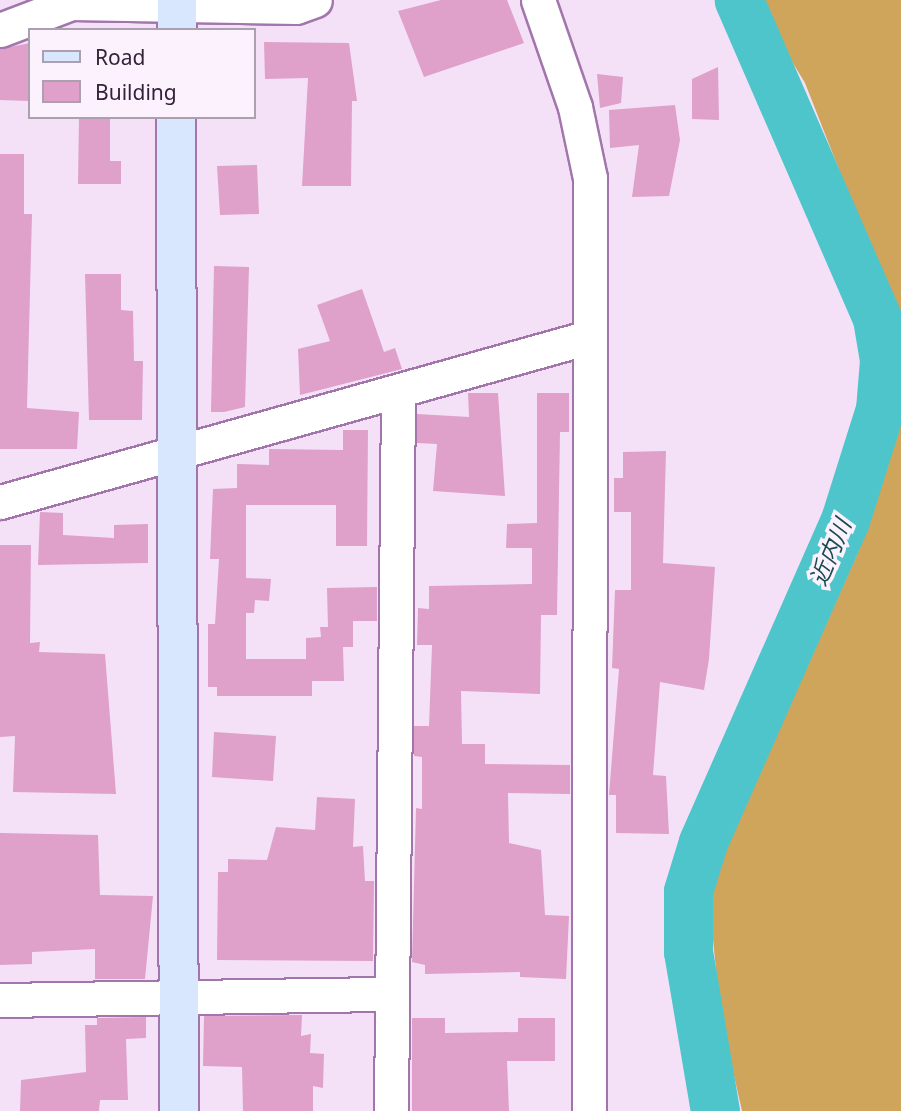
<!DOCTYPE html>
<html>
<head>
<meta charset="utf-8">
<style>
  body { margin:0 }
  #map { position:relative; width:901px; height:1111px; overflow:hidden; background:#f4e1f8; font-family:"Noto Sans","Noto Sans JP",sans-serif }
  div>[style] { position:absolute }
  .forest>* { inset:0; background:#cfa55b }
  .river>* { height:49px; margin:-24.5px; padding:0 24.5px; transform-origin:24.5px; border-radius:24.5px; background:#4ec5cb }
  .building>* { inset:0; background:#dfa0c9 }
  .roads { filter:drop-shadow(2px 0 #a276ab) drop-shadow(-2px 0 #a276ab) drop-shadow(0 2px #a276ab) drop-shadow(0 -2px #a276ab) }
  .street>* { height:33px; margin:-16.5px; padding:0 16.5px; transform-origin:16.5px; border-radius:16.5px; background:#fff }
  .secondary>* { height:38px; margin:-19px; padding:0 19px; transform-origin:19px; border-radius:19px; background:#d8e6fe }
  span { translate:-50% -50%; white-space:nowrap; text-align:center; line-height:1.15; -webkit-text-stroke:7px #fcf2fe; paint-order:stroke }
  .water-label { font-size:23px; color:#184c4f; font-style:italic }
  .legend { position:absolute; left:28px; top:28px; width:228px; height:91px; box-sizing:border-box; background:#fcf2fe; border:2px solid #ac9faf; margin:0; padding:9px 12px; list-style:none; font-size:21px; color:#342238 }
  .legend li { display:flex; align-items:center; gap:14px; height:35px }
  .legend b { width:35px; border:2px solid #ac9faf }
</style>
</head>
<body>
<div id="map">
  <div class="forest">
    <div style="clip-path:polygon(755px 0,901px 0,901px 1111px,742px 1111px,721px 1019px,708px 890px,859px 550px,895px 312px,805px 83px)"></div>
  </div>
  <div class="river">
    <div style="left:715px;top:1111px;width:161px;rotate:-99.6deg"></div>
    <div style="left:688px;top:952px;width:61px;rotate:-90deg"></div>
    <div style="left:688px;top:891px;width:51px;rotate:-73deg"></div>
    <div style="left:703px;top:842px;width:352px;rotate:-66.2deg"></div>
    <div style="left:845px;top:520px;width:116px;rotate:-72.5deg"></div>
    <div style="left:880px;top:409px;width:49px;rotate:-85.3deg"></div>
    <div style="left:884px;top:360px;width:43px;rotate:-99.5deg"></div>
    <div style="left:877px;top:318px;width:347px;rotate:-113.5deg"></div>
  </div>
  <div class="building">
    <div style="clip-path:polygon(441px 0,507px 0,524px 43px,424px 77px,398px 11px)"></div>
    <div style="clip-path:polygon(264px 42px,349px 43px,357px 101px,352px 101px,351px 186px,302px 186px,308px 78px,265px 79px)"></div>
    <div style="clip-path:polygon(30px 43px,30px 101px,0 100px,0 49px)"></div>
    <div style="clip-path:polygon(718px 67px,719px 120px,692px 119px,692px 79px)"></div>
    <div style="clip-path:polygon(597px 74px,623px 77px,621px 103px,600px 108px)"></div>
    <div style="clip-path:polygon(675px 105px,680px 140px,669px 196px,632px 197px,639px 145px,610px 148px,609px 110px)"></div>
    <div style="clip-path:polygon(79px 117px,110px 117px,110px 161px,121px 161px,121px 184px,78px 184px)"></div>
    <div style="clip-path:polygon(0 154px,24px 154px,24px 214px,32px 214px,27px 408px,79px 412px,77px 449px,0 449px)"></div>
    <div style="clip-path:polygon(257px 165px,259px 214px,220px 215px,217px 166px)"></div>
    <div style="clip-path:polygon(214px 266px,249px 267px,245px 407px,224px 412px,211px 412px)"></div>
    <div style="clip-path:polygon(85px 274px,121px 274px,121px 310px,133px 311px,134px 361px,143px 361px,142px 420px,89px 420px)"></div>
    <div style="clip-path:polygon(362px 289px,384px 352px,395px 348px,402px 369px,300px 395px,298px 349px,330px 341px,317px 305px)"></div>
    <div style="clip-path:polygon(468px 393px,498px 393px,505px 496px,433px 491px,437px 444px,417px 443px,417px 414px,469px 417px)"></div>
    <div style="clip-path:polygon(537px 393px,569px 393px,569px 432px,560px 432px,557px 615px,541px 615px,540px 694px,461px 691px,462px 744px,485px 744px,485px 764px,570px 765px,570px 794px,508px 793px,509px 843px,541px 850px,545px 915px,569px 916px,566px 979px,520px 977px,520px 972px,425px 974px,425px 965px,412px 962px,416px 808px,422px 809px,422px 757px,414px 756px,414px 726px,429px 726px,432px 645px,417px 645px,418px 608px,429px 609px,429px 586px,532px 584px,532px 548px,506px 548px,507px 524px,537px 523px)"></div>
    <div style="clip-path:polygon(343px 430px,368px 430px,367px 546px,336px 546px,336px 505px,246px 505px,246px 578px,271px 579px,269px 601px,255px 600px,254px 613px,246px 613px,246px 659px,306px 659px,306px 638px,321px 637px,320px 627px,328px 627px,327px 588px,377px 587px,377px 621px,353px 621px,353px 647px,343px 647px,344px 681px,312px 681px,312px 696px,217px 696px,217px 687px,208px 687px,208px 624px,215px 624px,219px 559px,210px 559px,213px 489px,237px 488px,237px 464px,269px 465px,269px 449px,343px 450px)"></div>
    <div style="clip-path:polygon(666px 451px,663px 563px,715px 567px,709px 659px,704px 690px,660px 682px,653px 775px,666px 776px,669px 834px,616px 833px,616px 795px,609px 795px,619px 669px,612px 668px,615px 590px,631px 590px,631px 512px,614px 512px,614px 478px,623px 478px,623px 452px)"></div>
    <div style="clip-path:polygon(40px 512px,63px 513px,63px 535px,114px 538px,114px 525px,148px 524px,148px 563px,38px 565px)"></div>
    <div style="clip-path:polygon(0 545px,31px 545px,30px 643px,40px 642px,39px 652px,105px 654px,116px 794px,13px 792px,15px 736px,0 737px)"></div>
    <div style="clip-path:polygon(214px 732px,276px 736px,273px 781px,212px 777px)"></div>
    <div style="clip-path:polygon(317px 797px,355px 799px,353px 847px,363px 846px,365px 881px,374px 881px,373px 961px,217px 960px,218px 872px,228px 872px,228px 859px,267px 860px,276px 827px,315px 830px)"></div>
    <div style="clip-path:polygon(0 833px,98px 835px,100px 895px,153px 896px,145px 979px,95px 979px,95px 949px,32px 952px,32px 964px,0 965px)"></div>
    <div style="clip-path:polygon(302px 1015px,301px 1036px,311px 1034px,310px 1053px,324px 1054px,323px 1088px,313px 1086px,313px 1111px,243px 1111px,242px 1067px,203px 1066px,204px 1016px)"></div>
    <div style="clip-path:polygon(146px 1017px,146px 1038px,126px 1039px,128px 1100px,100px 1100px,99px 1111px,20px 1111px,21px 1080px,86px 1072px,85px 1025px,97px 1025px,97px 1018px)"></div>
    <div style="clip-path:polygon(412px 1018px,445px 1018px,445px 1033px,518px 1032px,518px 1018px,555px 1018px,555px 1061px,507px 1061px,509px 1111px,412px 1111px)"></div>
  </div>
  <div class="roads">
    <div class="street">
      <div style="left:538px;top:0;width:113px;rotate:70.9deg"></div>
      <div style="left:575px;top:107px;width:73px;rotate:78.1deg"></div>
      <div style="left:590px;top:178px;width:933px;rotate:90.06deg"></div>
      <div style="left:0;top:30px;width:76px;rotate:-20.8deg"></div>
      <div style="left:71px;top:3px;width:225px;rotate:1deg"></div>
      <div style="left:296px;top:7px;width:20px;rotate:-20deg"></div>
      <div style="left:0;top:502px;width:612px;rotate:-15.65deg"></div>
      <div style="left:0;top:1000px;width:390px;rotate:-0.9deg"></div>
      <div style="left:391px;top:1111px;width:716px;rotate:-89.44deg"></div>
    </div>
    <div class="secondary">
      <div style="left:177px;top:30px;width:30px;rotate:-90deg"></div>
      <div style="left:176px;top:117px;width:994px;rotate:89.83deg"></div>
    </div>
  </div>
  <div class="water-label">
    <span style="left:830px;top:552px;rotate:-67deg">近内川</span>
  </div>
  <ul class="legend">
  <li><b style="height:9px;background:#d8e6fe"></b>Road</li>
  <li><b style="height:19px;background:#dfa0c9"></b>Building</li>
  </ul>
</div>
</body>
</html>
